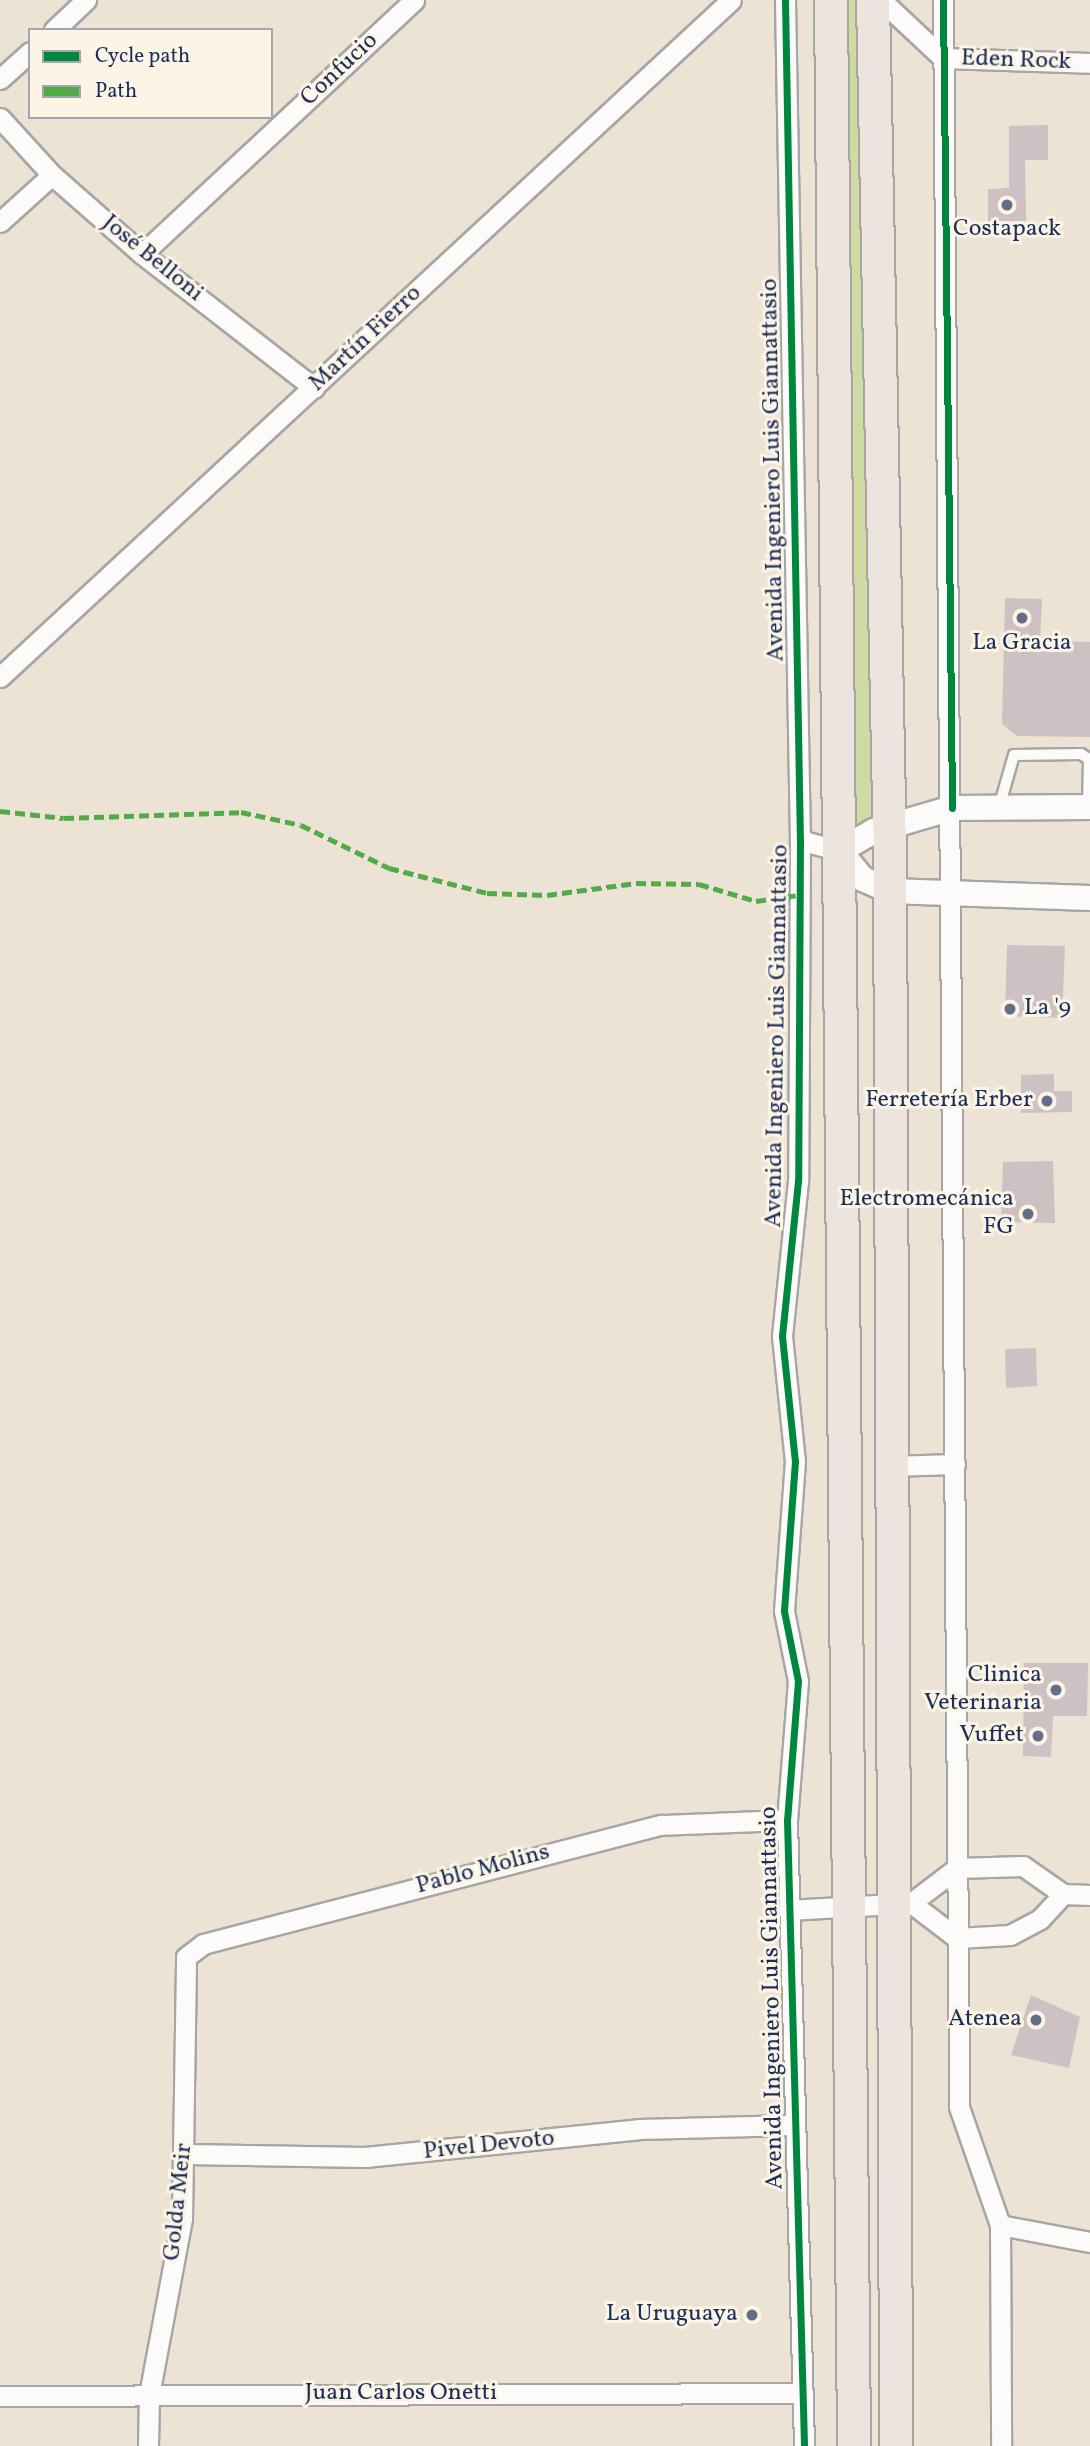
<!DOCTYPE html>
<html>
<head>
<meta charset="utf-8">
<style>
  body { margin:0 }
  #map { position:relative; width:1090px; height:2446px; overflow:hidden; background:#ece3d5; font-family:Vollkorn,serif }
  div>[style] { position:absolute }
  .green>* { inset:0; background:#d0dba4 }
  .building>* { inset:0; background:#cdc1c4 }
  .roads { filter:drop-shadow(2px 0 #a8a6a4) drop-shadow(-2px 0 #a8a6a4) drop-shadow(0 2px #a8a6a4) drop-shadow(0 -2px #a8a6a4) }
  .service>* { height:10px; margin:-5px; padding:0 5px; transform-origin:5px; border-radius:5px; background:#fcfbf9 }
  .minor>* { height:19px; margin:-9.5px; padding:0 9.5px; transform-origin:9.5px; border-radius:9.5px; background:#fcfbf9 }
  .tertiary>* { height:24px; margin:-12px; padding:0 12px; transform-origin:12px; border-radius:12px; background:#fcfbf9 }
  .primary>* { height:32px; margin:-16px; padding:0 16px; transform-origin:16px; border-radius:16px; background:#ede5dd }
  .quiet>* { height:5px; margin-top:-2.5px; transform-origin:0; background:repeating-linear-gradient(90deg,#52ab49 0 10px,transparent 0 15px) }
  .cycleway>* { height:7px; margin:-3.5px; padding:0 3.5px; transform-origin:3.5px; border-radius:3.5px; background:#00873e }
  .dots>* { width:19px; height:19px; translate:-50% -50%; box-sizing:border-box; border:4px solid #fcf5e5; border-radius:50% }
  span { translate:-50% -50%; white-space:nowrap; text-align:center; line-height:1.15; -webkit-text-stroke:6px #fcf5e5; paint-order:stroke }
  .street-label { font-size:24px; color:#1b2f5e }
  .poi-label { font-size:24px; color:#1b2f5e }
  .left { translate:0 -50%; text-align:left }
  .right { translate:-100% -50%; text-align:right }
  .legend { position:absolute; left:28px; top:28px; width:245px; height:91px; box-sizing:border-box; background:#fcf5e5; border:2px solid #a2a6af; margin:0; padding:9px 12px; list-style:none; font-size:21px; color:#1b2f5e }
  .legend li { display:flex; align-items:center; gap:14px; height:35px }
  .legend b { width:35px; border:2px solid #a2a6af }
</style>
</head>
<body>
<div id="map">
  <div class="green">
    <div style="clip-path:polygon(843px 0,862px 0,872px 828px,852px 829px)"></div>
  </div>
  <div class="building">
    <div style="clip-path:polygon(1048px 125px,1048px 160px,1025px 160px,1026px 221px,988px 221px,988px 189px,1009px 188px,1009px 126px)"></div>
    <div style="clip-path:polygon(1005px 598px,1042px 599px,1040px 641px,1090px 642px,1090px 737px,1017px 736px,1002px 724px)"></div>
    <div style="clip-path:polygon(1007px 945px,1065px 946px,1062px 1018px,1005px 1016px)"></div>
    <div style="clip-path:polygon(1054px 1074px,1054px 1091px,1072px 1091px,1072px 1112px,1021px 1113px,1021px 1075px)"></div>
    <div style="clip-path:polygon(1053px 1161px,1055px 1223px,1001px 1222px,1003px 1162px)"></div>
    <div style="clip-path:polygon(1036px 1348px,1037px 1386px,1006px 1388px,1005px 1349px)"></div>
    <div style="clip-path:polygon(1024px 1663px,1088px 1663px,1087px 1716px,1053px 1716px,1051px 1757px,1023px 1756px)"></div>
    <div style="clip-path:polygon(1031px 1995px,1080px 2017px,1069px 2068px,1011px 2055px)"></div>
  </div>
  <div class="roads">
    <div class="service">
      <div style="left:1000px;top:804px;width:51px;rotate:-74.1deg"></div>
      <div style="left:1014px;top:755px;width:67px;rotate:-0.9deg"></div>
      <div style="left:1081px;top:754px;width:9px;rotate:32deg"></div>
      <div style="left:1089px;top:759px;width:47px;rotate:91.2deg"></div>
    </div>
    <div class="minor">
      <div style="left:785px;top:0;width:840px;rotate:88.98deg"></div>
      <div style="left:800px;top:840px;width:341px;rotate:90.3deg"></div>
      <div style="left:798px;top:1181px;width:156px;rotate:95.9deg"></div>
      <div style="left:782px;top:1336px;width:126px;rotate:84.1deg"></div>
      <div style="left:795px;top:1461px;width:150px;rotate:94.2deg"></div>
      <div style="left:784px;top:1611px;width:71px;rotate:78.7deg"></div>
      <div style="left:798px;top:1681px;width:139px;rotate:94.5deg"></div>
      <div style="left:787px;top:1820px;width:626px;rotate:88.44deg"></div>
      <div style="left:881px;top:0;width:85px;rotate:43.1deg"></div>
      <div style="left:943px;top:58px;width:147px;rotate:1.9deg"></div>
      <div style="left:943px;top:0;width:2107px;rotate:89.56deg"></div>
      <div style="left:959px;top:2107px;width:125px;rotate:70.8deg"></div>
      <div style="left:1000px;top:2225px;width:221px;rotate:89.7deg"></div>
      <div style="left:54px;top:30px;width:44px;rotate:-43.2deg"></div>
      <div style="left:0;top:79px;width:40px;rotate:-42deg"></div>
      <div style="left:0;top:118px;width:77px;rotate:47.6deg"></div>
      <div style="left:52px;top:175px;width:120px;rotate:41.3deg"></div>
      <div style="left:142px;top:254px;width:218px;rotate:37.9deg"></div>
      <div style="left:0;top:222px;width:70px;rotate:-42.1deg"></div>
      <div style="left:142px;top:254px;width:372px;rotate:-43deg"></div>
      <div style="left:0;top:677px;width:996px;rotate:-42.8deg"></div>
      <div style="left:800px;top:840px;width:41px;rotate:15.4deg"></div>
      <div style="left:889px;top:1466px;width:66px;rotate:-1.7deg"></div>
      <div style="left:911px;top:1903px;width:58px;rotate:37.3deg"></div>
      <div style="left:957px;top:1938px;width:53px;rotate:-3.2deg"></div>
      <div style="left:1010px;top:1935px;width:34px;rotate:-28deg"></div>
      <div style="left:1040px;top:1919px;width:34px;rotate:-47deg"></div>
      <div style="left:1063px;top:1894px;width:27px;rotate:2deg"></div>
      <div style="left:788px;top:1910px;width:123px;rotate:-3.3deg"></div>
      <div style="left:911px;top:1903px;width:58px;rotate:-37.3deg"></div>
      <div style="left:957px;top:1868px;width:66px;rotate:-1.7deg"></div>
      <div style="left:1023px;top:1866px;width:49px;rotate:35deg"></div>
      <div style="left:187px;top:2154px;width:178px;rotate:1deg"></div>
      <div style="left:365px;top:2157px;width:275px;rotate:-5.8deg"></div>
      <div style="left:639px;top:2129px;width:153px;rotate:-1.5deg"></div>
      <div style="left:1000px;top:2225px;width:92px;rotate:10.7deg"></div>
      <div style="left:0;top:2396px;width:803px;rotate:-0.21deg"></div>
      <div style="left:148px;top:2446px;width:51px;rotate:-88.9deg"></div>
      <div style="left:149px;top:2395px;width:180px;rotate:-79.4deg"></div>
      <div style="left:182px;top:2218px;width:261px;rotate:-89.1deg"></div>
      <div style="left:186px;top:1957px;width:21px;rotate:-37deg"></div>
      <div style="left:203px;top:1944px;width:473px;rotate:-14.6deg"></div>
      <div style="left:661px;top:1825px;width:126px;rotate:-2.3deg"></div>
    </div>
    <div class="tertiary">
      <div style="left:1090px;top:807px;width:138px;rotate:179.6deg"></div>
      <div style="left:952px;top:808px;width:81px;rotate:163.6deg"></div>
      <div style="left:874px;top:831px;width:39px;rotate:150deg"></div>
      <div style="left:840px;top:851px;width:36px;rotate:51deg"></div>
      <div style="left:863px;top:879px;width:30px;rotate:24deg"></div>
      <div style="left:890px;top:891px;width:200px;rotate:2deg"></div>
    </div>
    <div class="primary">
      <div style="left:831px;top:0;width:2446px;rotate:89.46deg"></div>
      <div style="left:873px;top:0;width:852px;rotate:88.86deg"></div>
      <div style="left:890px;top:852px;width:1594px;rotate:89.78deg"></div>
    </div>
  </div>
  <div class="quiet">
    <div style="left:0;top:811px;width:64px;rotate:6.2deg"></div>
    <div style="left:64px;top:818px;width:177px;rotate:-1.9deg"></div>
    <div style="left:241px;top:812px;width:61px;rotate:12.2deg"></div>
    <div style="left:301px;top:825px;width:98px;rotate:26deg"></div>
    <div style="left:389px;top:868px;width:101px;rotate:14.3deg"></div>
    <div style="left:487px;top:893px;width:60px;rotate:1.9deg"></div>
    <div style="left:547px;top:895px;width:90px;rotate:-7.7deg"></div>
    <div style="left:636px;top:883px;width:63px;rotate:0.9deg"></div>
    <div style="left:699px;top:884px;width:59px;rotate:16.6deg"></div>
    <div style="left:756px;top:901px;width:43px;rotate:-7.9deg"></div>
  </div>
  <div class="cycleway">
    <div style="left:785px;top:0;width:840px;rotate:88.98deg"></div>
    <div style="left:800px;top:840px;width:341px;rotate:90.3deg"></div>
    <div style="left:798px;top:1181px;width:156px;rotate:95.9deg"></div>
    <div style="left:782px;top:1336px;width:126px;rotate:84.1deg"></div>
    <div style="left:795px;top:1461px;width:150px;rotate:94.2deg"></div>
    <div style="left:784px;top:1611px;width:71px;rotate:78.7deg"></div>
    <div style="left:798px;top:1681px;width:139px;rotate:94.5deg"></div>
    <div style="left:787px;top:1820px;width:626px;rotate:88.44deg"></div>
    <div style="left:943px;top:0;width:808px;rotate:89.36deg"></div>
  </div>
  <div class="dots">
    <div style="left:1007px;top:205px;background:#646e88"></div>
    <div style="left:1022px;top:618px;background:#646e88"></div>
    <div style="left:1010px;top:1009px;background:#646e88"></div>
    <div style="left:1047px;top:1101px;background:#646e88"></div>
    <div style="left:1028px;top:1214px;background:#646e88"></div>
    <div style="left:1056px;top:1690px;background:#646e88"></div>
    <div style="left:1038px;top:1736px;background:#646e88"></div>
    <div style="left:1036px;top:2020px;background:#646e88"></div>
    <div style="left:752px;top:2315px;background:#646e88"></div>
  </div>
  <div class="street-label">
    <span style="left:1016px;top:61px;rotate:2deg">Eden Rock</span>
    <span style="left:340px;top:70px;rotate:-43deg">Confucio</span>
    <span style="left:152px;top:259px;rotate:39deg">José Belloni</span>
    <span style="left:366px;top:339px;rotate:-43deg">Martín Fierro</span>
    <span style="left:774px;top:470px;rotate:-91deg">Avenida Ingeniero Luis Giannattasio</span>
    <span style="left:778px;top:1036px;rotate:-89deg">Avenida Ingeniero Luis Giannattasio</span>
    <span style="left:483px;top:1870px;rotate:-15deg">Pablo Molins</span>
    <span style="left:773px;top:1998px;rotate:-91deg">Avenida Ingeniero Luis Giannattasio</span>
    <span style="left:489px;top:2146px;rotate:-6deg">Pivel Devoto</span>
    <span style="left:179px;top:2202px;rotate:-84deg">Golda Meir</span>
    <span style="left:401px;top:2394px">Juan Carlos Onetti</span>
  </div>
  <div class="poi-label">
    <span style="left:1007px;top:230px">Costapack</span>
    <span style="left:1022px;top:644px">La Gracia</span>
    <span class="left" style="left:1024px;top:1009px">La '9</span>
    <span class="right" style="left:1033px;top:1101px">Ferretería Erber</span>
    <span class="right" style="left:1014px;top:1214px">Electromecánica<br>FG</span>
    <span class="right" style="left:1042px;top:1690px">Clinica<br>Veterinaria</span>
    <span class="right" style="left:1024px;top:1736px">Vuffet</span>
    <span class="right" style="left:1022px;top:2020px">Atenea</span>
    <span class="right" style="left:738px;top:2315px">La Uruguaya</span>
  </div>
  <ul class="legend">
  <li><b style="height:9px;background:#00873e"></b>Cycle path</li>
  <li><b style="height:9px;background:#52ab49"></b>Path</li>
  </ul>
</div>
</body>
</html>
